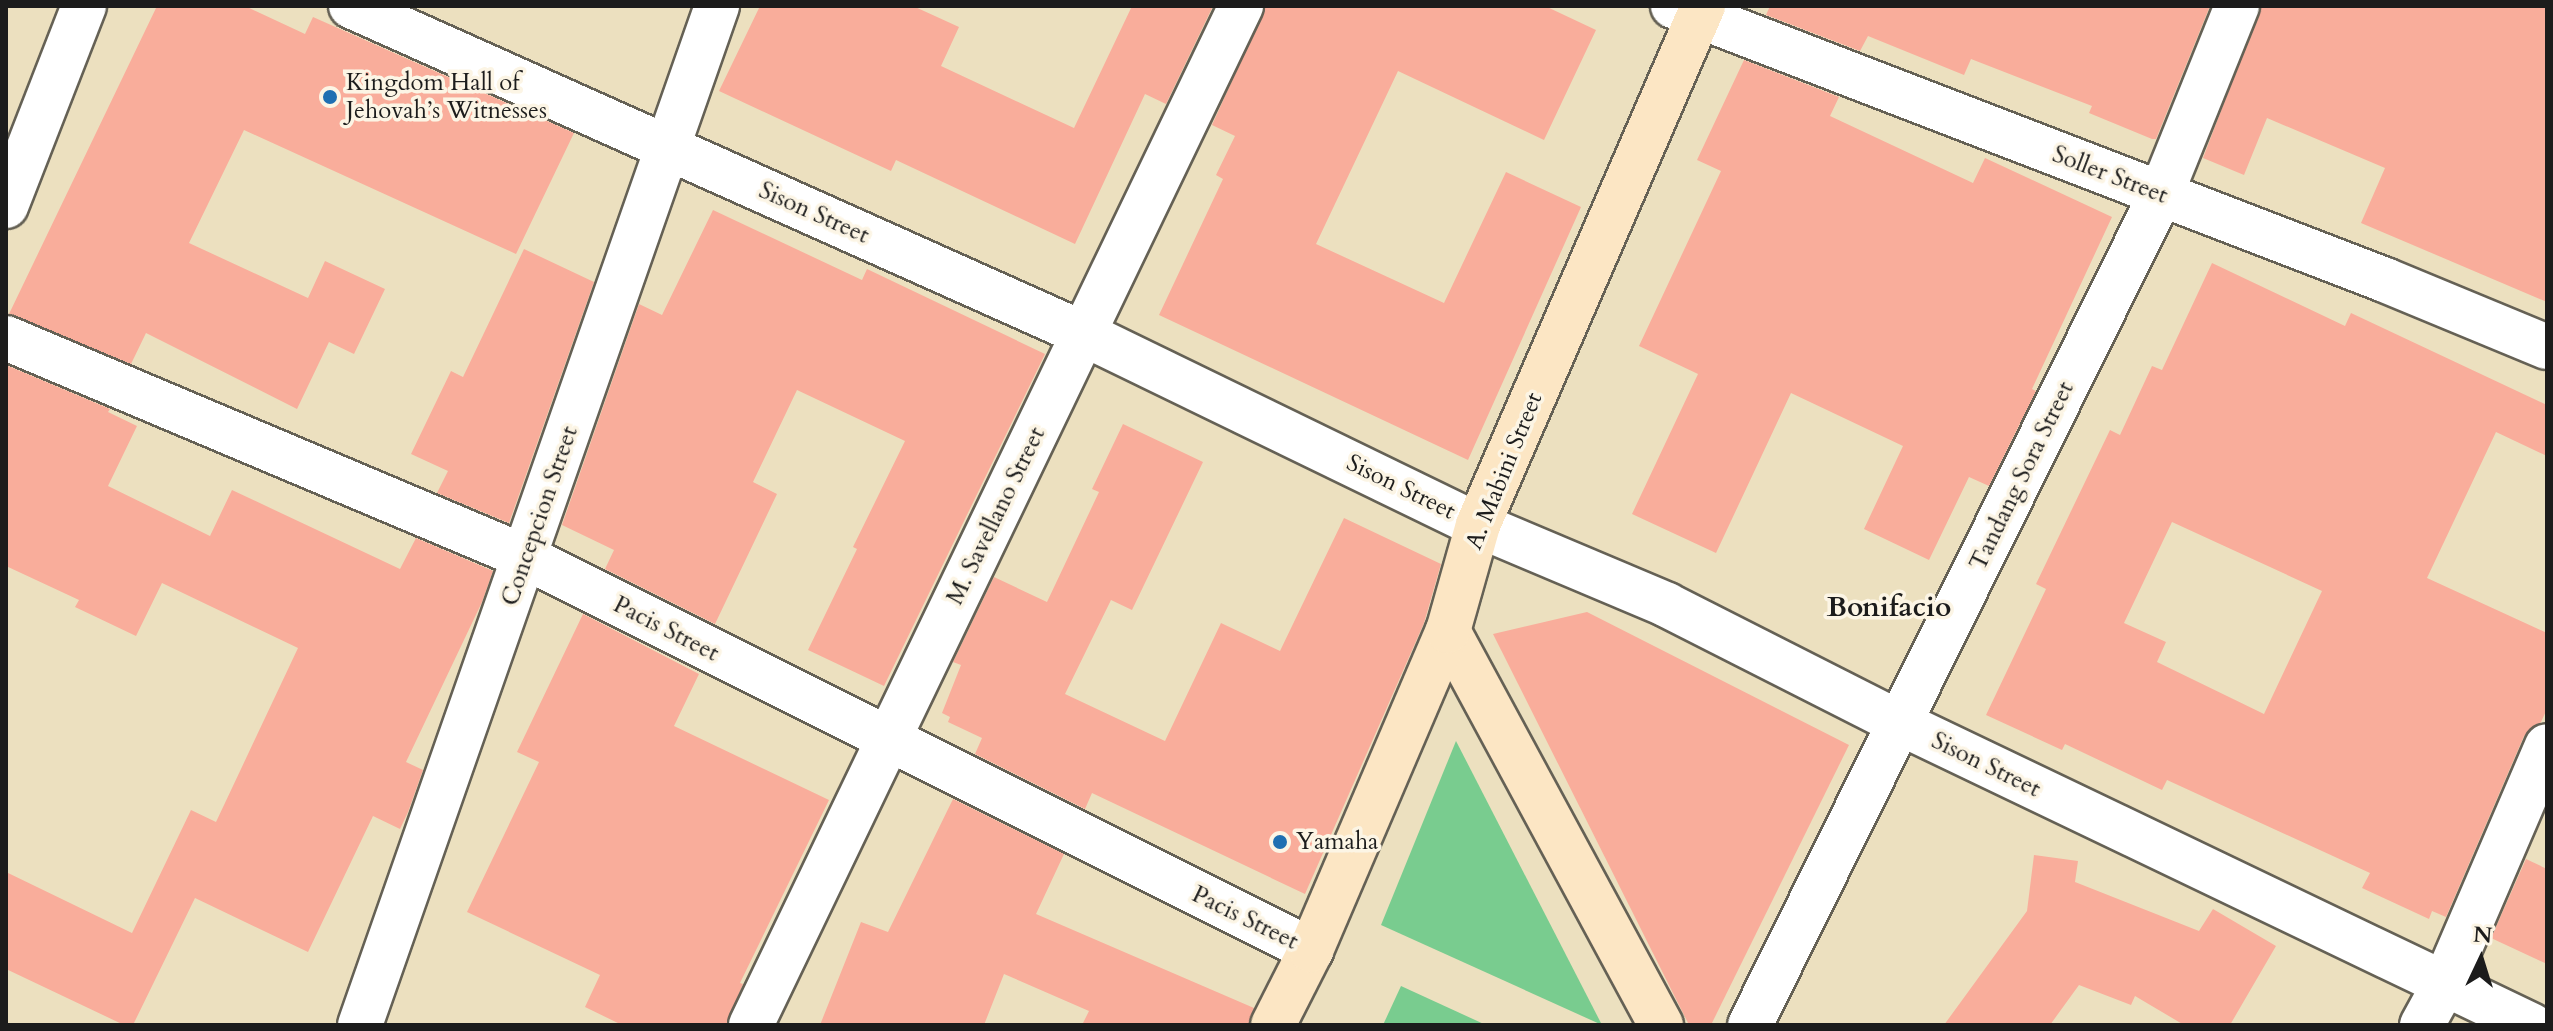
<!DOCTYPE html>
<html>
<head>
<meta charset="utf-8">
<style>
  body { margin:0 }
  #map { position:relative; width:2553px; height:1031px; overflow:hidden; background:#ece0bf; font-family:Cardo,serif }
  div>[style] { position:absolute }
  .green>* { inset:0; background:#79cc8f }
  .building>* { inset:0; background:#f9ad9b }
  .roads { filter:drop-shadow(2px 0 #656155) drop-shadow(-2px 0 #656155) drop-shadow(0 2px #656155) drop-shadow(0 -2px #656155) }
  .street>* { height:44px; margin:-22px; padding:0 22px; transform-origin:22px; border-radius:22px; background:#fff }
  .secondary>* { height:44px; margin:-22px; padding:0 22px; transform-origin:22px; border-radius:22px; background:#fce6c4 }
  .dots>* { width:22px; height:22px; translate:-50% -50%; box-sizing:border-box; border:4px solid #fcf5e5; border-radius:50% }
  span { translate:-50% -50%; white-space:nowrap; text-align:center; line-height:1.15; -webkit-text-stroke:7px #fcf5e5; paint-order:stroke }
  .poi-label { font-size:24px; color:#1c1c1c }
  .left { translate:0 -50%; text-align:left }
  .street-label { font-size:24px; color:#1c1c1c }
  .quarter-label { font-size:28px; color:#1c1c1c; font-weight:700 }
  .frame { position:absolute; inset:0; border:8px solid #1c1c1c; pointer-events:none }
  .north { position:absolute; left:2441px; top:919px; width:80px; height:80px; -webkit-text-stroke:6px #fcf5e5; paint-order:stroke; rotate:4deg; font-size:22px; font-weight:700; line-height:32px; text-align:center; color:#1c1c1c }
  .north::after { content:''; display:block; margin:auto; width:28px; height:36px; background:#1c1c1c; clip-path:polygon(50% 0,100% 100%,50% 72%,0 100%) }
</style>
</head>
<body>
<div id="map">
  <div class="green">
    <div style="clip-path:polygon(1456px 741px,1602px 1025px,1381px 925px)"></div>
    <div style="clip-path:polygon(1401px 986px,1486px 1025px,1383px 1025px)"></div>
  </div>
  <div class="building">
    <div style="clip-path:polygon(157px 6px,245px 6px,305px 34px,313px 17px,574px 133px,516px 254px,244px 130px,189px 243px,308px 298px,325px 261px,385px 289px,354px 354px,329px 342px,297px 409px,146px 333px,131px 364px,9px 314px)"></div>
    <div style="clip-path:polygon(760px 6px,913px 6px,959px 27px,941px 66px,1074px 128px,1132px 6px,1213px 6px,1166px 104px,1145px 94px,1075px 244px,896px 160px,891px 171px,719px 91px)"></div>
    <div style="clip-path:polygon(1266px 6px,1545px 6px,1596px 30px,1544px 140px,1398px 71px,1316px 244px,1444px 303px,1506px 172px,1581px 207px,1468px 460px,1159px 315px,1223px 179px,1216px 175px,1235px 136px,1212px 125px)"></div>
    <div style="clip-path:polygon(1770px 6px,2210px 6px,2156px 139px,2152px 139px,2089px 113px,2092px 106px,1971px 59px,1964px 75px,1868px 36px,1860px 51px,1766px 15px)"></div>
    <div style="clip-path:polygon(2261px 6px,2547px 6px,2547px 302px,2361px 223px,2385px 168px,2267px 118px,2244px 175px,2203px 158px)"></div>
    <div style="clip-path:polygon(1744px 60px,1839px 97px,1830px 116px,1973px 183px,1985px 158px,2112px 217px,2032px 389px,2036px 391px,1989px 486px,1969px 477px,1929px 560px,1864px 529px,1903px 446px,1791px 393px,1716px 553px,1632px 514px,1698px 374px,1639px 346px,1721px 171px,1697px 160px)"></div>
    <div style="clip-path:polygon(713px 210px,862px 280px,867px 269px,1045px 354px,884px 686px,808px 650px,857px 549px,853px 547px,905px 441px,797px 390px,753px 482px,777px 494px,715px 624px,605px 569px,614px 550px,562px 525px,639px 304px,662px 315px)"></div>
    <div style="clip-path:polygon(524px 249px,594px 282px,509px 523px,437px 493px,448px 471px,411px 454px,451px 371px,463px 377px)"></div>
    <div style="clip-path:polygon(evenodd,2212px 263px,2345px 326px,2351px 313px,2547px 405px,2547px 456px,2496px 432px,2427px 578px,2547px 633px,2547px 709px,2541px 722px,2524px 736px,2446px 917px,2432px 911px,2429px 919px,2362px 888px,2370px 873px,2167px 780px,2162px 790px,2065px 744px,2062px 750px,1986px 715px,2046px 589px,2036px 584px,2110px 430px,2120px 435px,2152px 366px,2162px 370px,2212px 263px,2172px 522px,2322px 591px,2264px 714px,2157px 662px,2166px 642px,2124px 623px,2172px 522px)"></div>
    <div style="clip-path:polygon(6px 365px,110px 409px,108px 412px,137px 426px,108px 486px,210px 536px,232px 490px,400px 569px,416px 538px,493px 571px,482px 602px,406px 762px,423px 770px,408px 812px,400px 829px,373px 816px,308px 952px,195px 898px,133px 1025px,124px 1025px,6px 969px,6px 872px,132px 933px,191px 810px,216px 822px,298px 648px,162px 583px,136px 636px,75px 607px,79px 600px,6px 566px)"></div>
    <div style="clip-path:polygon(1123px 424px,1203px 462px,1132px 610px,1111px 600px,1065px 694px,1165px 741px,1221px 623px,1280px 651px,1344px 518px,1441px 564px,1424px 623px,1305px 894px,1092px 793px,1085px 809px,975px 754px,982px 738px,948px 722px,950px 717px,942px 713px,961px 665px,953px 662px,994px 577px,1047px 602px,1099px 492px,1092px 489px)"></div>
    <div style="clip-path:polygon(1587px 612px,1849px 745px,1711px 1025px,1689px 1025px,1493px 634px)"></div>
    <div style="clip-path:polygon(583px 614px,699px 674px,674px 726px,829px 800px,740px 983px,743px 984px,726px 1025px,622px 1025px,585px 1007px,600px 975px,467px 912px,539px 762px,517px 752px)"></div>
    <div style="clip-path:polygon(953px 799px,1064px 854px,1036px 914px,1254px 1008px,1248px 1025px,1082px 1025px,1089px 1011px,1004px 974px,984px 1025px,820px 1025px,861px 922px,888px 932px)"></div>
    <div style="clip-path:polygon(2034px 855px,2078px 861px,2075px 882px,2199px 931px,2213px 909px,2276px 946px,2230px 1025px,2184px 1025px,2135px 996px,2131px 1005px,2079px 985px,2050px 1025px,1944px 1025px,2027px 911px)"></div>
    <div style="clip-path:polygon(2526px 859px,2547px 869px,2547px 964px,2491px 938px)"></div>
  </div>
  <div class="roads">
    <div class="street">
      <div style="left:351px;top:6px;width:803px;rotate:24.11deg"></div>
      <div style="left:1084px;top:334px;width:438px;rotate:25.9deg"></div>
      <div style="left:1478px;top:525px;width:205px;rotate:22.9deg"></div>
      <div style="left:1667px;top:605px;width:261px;rotate:26.9deg"></div>
      <div style="left:1900px;top:723px;width:700px;rotate:25.58deg"></div>
      <div style="left:1673px;top:6px;width:763px;rotate:21.05deg"></div>
      <div style="left:2385px;top:280px;width:175px;rotate:22.5deg"></div>
      <div style="left:6px;top:206px;width:215px;rotate:-68.7deg"></div>
      <div style="left:6px;top:338px;width:563px;rotate:22.88deg"></div>
      <div style="left:525px;top:557px;width:879px;rotate:26.57deg"></div>
      <div style="left:360px;top:1025px;width:1080px;rotate:-70.69deg"></div>
      <div style="left:751px;top:1025px;width:1131px;rotate:-64.32deg"></div>
      <div style="left:1750px;top:1025px;width:927px;rotate:-63.68deg"></div>
      <div style="left:2161px;top:194px;width:203px;rotate:-68deg"></div>
      <div style="left:2422px;top:1025px;width:46px;rotate:-61.2deg"></div>
      <div style="left:2444px;top:985px;width:260px;rotate:-66.7deg"></div>
    </div>
    <div class="secondary">
      <div style="left:1448px;top:631px;width:448px;rotate:61.6deg"></div>
      <div style="left:1273px;top:1025px;width:84px;rotate:-63.1deg"></div>
      <div style="left:1311px;top:950px;width:347px;rotate:-66.8deg"></div>
      <div style="left:1448px;top:631px;width:110px;rotate:-74.2deg"></div>
      <div style="left:1478px;top:525px;width:566px;rotate:-66.56deg"></div>
    </div>
  </div>
  <div class="dots">
    <div style="left:330px;top:97px;background:#1f6fb2"></div>
    <div style="left:1280px;top:842px;background:#1f6fb2"></div>
  </div>
  <div class="poi-label">
    <span class="left" style="left:346px;top:97px">Kingdom Hall of<br>Jehovah’s Witnesses</span>
    <span class="left" style="left:1296px;top:842px">Yamaha</span>
  </div>
  <div class="street-label">
    <span style="left:2110px;top:175px;rotate:21deg">Soller Street</span>
    <span style="left:814px;top:213px;rotate:24deg">Sison Street</span>
    <span style="left:1504px;top:471px;rotate:-68deg">A. Mabini Street</span>
    <span style="left:2022px;top:476px;rotate:-64deg">Tandang Sora Street</span>
    <span style="left:1401px;top:487px;rotate:26deg">Sison Street</span>
    <span style="left:540px;top:516px;rotate:-71deg">Concepcion Street</span>
    <span style="left:996px;top:516px;rotate:-64deg">M. Savellano Street</span>
    <span style="left:666px;top:629px;rotate:27deg">Pacis Street</span>
    <span style="left:1986px;top:765px;rotate:26deg">Sison Street</span>
    <span style="left:1245px;top:918px;rotate:26deg">Pacis Street</span>
  </div>
  <div class="quarter-label">
    <span style="left:1889px;top:607px">Bonifacio</span>
  </div>
  <div class="frame"></div>
  <div class="north">N</div>
</div>
</body>
</html>
